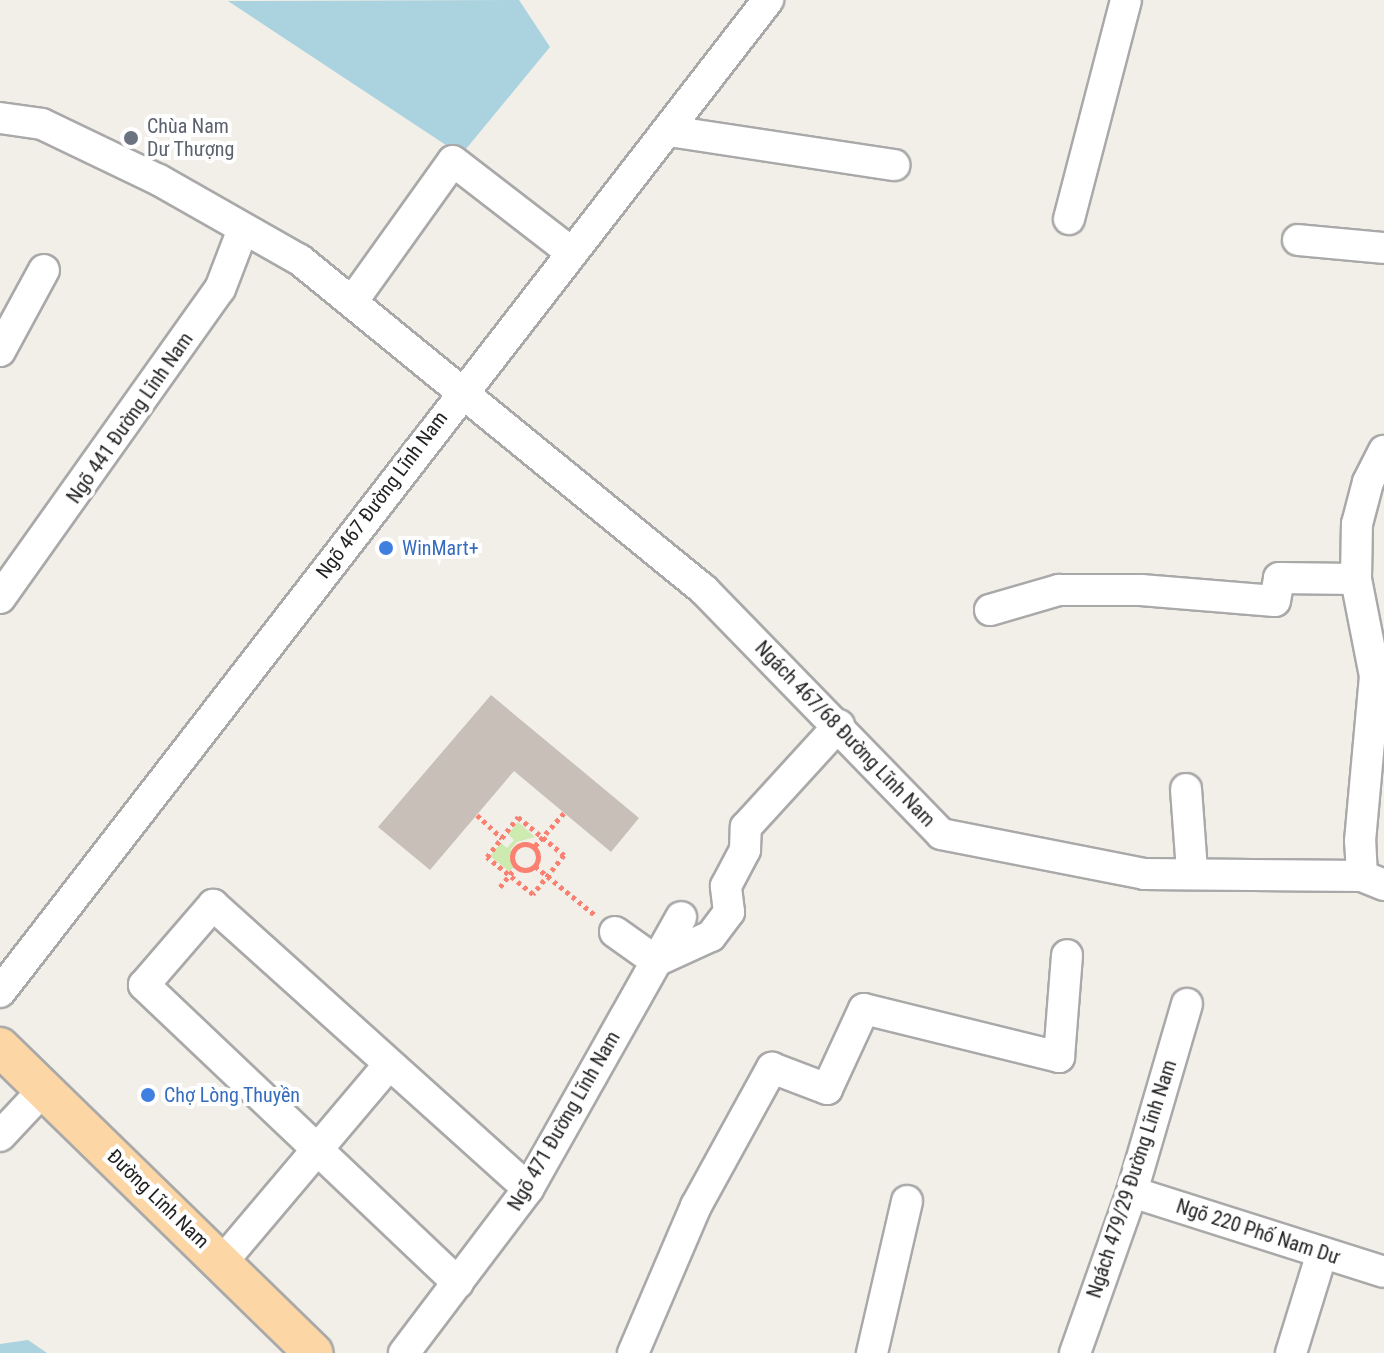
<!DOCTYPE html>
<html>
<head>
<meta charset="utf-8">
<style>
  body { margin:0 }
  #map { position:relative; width:1384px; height:1353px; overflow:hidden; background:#f2efe9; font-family:"Roboto Condensed",sans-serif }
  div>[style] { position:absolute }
  .grass>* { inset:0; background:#cdebb0 }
  .water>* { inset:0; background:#aad3df }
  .building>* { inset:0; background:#c7bfb8 }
  .path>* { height:5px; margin-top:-2.5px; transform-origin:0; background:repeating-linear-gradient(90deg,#fa8072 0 4px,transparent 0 8px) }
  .path>.ring { margin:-2.5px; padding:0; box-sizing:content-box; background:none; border:5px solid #fa8072; border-radius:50% }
  .roads { filter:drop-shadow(2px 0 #a9a9a9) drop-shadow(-2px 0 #a9a9a9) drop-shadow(0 2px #a9a9a9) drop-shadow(0 -2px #a9a9a9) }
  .minor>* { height:30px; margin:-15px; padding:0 15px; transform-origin:15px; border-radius:15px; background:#fff }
  .major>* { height:38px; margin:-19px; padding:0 19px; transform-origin:19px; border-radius:19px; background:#fcd6a4 }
  .dots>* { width:22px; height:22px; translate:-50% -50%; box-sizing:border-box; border:4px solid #fff; border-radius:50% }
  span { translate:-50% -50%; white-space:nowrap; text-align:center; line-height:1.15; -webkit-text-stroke:8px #fff; paint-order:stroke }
  .worship-label { font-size:20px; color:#5b616d }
  .left { translate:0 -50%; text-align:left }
  .street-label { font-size:20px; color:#222 }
  .shop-label { font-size:20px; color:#366cbe }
</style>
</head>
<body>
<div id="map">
  <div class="grass">
    <div style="clip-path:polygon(518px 822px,535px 837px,517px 842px,511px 849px,514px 866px,510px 872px,490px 856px,501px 843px,507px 848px,514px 840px,508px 834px)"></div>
  </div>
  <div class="water">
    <div style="clip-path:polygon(519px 0,550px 47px,461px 155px,228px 1px)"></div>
    <div style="clip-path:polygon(28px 1340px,47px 1353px,0 1353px,0 1344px)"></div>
  </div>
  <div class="building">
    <div style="clip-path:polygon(491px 695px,639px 818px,611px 852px,514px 771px,430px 870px,378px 827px)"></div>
  </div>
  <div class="path">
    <div style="left:477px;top:815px;width:34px;rotate:43deg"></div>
    <div style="left:518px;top:817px;width:60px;rotate:39.6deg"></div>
    <div style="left:564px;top:855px;width:50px;rotate:128.5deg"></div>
    <div style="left:533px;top:894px;width:59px;rotate:-141.2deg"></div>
    <div style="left:487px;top:857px;width:51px;rotate:-52.2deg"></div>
    <div class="ring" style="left:512px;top:844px;width:21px;height:21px"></div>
    <div style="left:535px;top:846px;width:44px;rotate:-48.7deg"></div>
    <div style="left:535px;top:866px;width:79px;rotate:39.3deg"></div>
    <div style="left:500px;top:887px;width:26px;rotate:-51deg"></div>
  </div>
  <div class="roads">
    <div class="minor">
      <div style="left:0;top:118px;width:42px;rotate:8.1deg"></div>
      <div style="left:42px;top:124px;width:130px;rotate:25.6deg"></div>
      <div style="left:159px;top:180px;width:162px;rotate:29.6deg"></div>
      <div style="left:300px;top:260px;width:522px;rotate:39.24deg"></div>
      <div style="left:704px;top:590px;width:340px;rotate:45.8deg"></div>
      <div style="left:941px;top:834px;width:207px;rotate:11.1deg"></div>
      <div style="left:1144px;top:874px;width:218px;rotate:0.5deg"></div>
      <div style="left:1362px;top:876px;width:24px;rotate:22deg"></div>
      <div style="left:669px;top:131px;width:228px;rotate:8.6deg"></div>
      <div style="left:1069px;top:219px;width:226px;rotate:-75.4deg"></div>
      <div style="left:1298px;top:240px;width:86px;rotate:5.3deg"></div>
      <div style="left:352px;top:302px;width:173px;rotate:-54.4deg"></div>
      <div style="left:453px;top:161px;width:150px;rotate:37.7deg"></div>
      <div style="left:0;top:351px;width:92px;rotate:-61.5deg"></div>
      <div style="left:0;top:598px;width:379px;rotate:-54.6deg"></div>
      <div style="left:220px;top:289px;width:64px;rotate:-69deg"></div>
      <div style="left:990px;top:610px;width:72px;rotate:-16.2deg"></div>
      <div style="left:1059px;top:590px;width:82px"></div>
      <div style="left:1141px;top:590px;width:134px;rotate:4.7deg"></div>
      <div style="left:1275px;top:601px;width:23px;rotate:-80deg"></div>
      <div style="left:1279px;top:578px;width:77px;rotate:0.7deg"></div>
      <div style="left:1186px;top:789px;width:82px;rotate:85.8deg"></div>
      <div style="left:1362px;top:876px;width:35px;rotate:-93deg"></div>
      <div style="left:1360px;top:841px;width:166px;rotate:-84.8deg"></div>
      <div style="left:1375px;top:676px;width:99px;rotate:-101.1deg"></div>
      <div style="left:1356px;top:579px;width:55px;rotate:-89deg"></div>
      <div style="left:1357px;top:524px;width:43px;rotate:-75.3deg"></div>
      <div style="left:1368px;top:482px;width:35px;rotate:-63deg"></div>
      <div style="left:615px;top:932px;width:50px;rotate:35.3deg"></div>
      <div style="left:656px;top:961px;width:60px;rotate:-24.4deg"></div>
      <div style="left:711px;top:936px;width:30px;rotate:-53deg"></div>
      <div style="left:729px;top:912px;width:26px;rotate:-97deg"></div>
      <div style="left:726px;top:886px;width:41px;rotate:-62.2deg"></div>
      <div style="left:745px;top:850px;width:23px;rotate:-88deg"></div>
      <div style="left:746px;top:827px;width:138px;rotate:-47.6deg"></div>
      <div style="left:0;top:992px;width:1255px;rotate:-52.25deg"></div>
      <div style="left:0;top:1136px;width:66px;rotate:-46.8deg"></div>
      <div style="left:1132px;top:1192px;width:264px;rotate:17.6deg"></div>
      <div style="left:223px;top:1261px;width:254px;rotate:-49.8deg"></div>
      <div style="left:458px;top:1283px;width:433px;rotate:-136.5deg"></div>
      <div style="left:144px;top:985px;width:106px;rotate:-49.2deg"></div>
      <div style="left:213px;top:905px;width:424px;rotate:42deg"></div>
      <div style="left:404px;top:1353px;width:206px;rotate:-52.9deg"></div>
      <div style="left:528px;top:1189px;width:312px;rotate:-60.6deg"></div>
      <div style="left:633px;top:1353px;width:160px;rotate:-66.8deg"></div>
      <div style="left:696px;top:1206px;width:158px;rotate:-61.2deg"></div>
      <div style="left:772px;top:1068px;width:59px;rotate:20.9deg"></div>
      <div style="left:827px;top:1089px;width:88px;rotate:-65.2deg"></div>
      <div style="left:864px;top:1009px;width:201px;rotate:13.8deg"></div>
      <div style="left:1059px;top:1057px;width:102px;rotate:-85.5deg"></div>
      <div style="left:872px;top:1353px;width:156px;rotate:-77deg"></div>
      <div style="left:1075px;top:1353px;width:171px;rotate:-70.5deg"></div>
      <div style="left:1132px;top:1192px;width:196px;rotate:-73.7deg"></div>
      <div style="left:1291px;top:1353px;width:105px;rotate:-72.8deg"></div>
    </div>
    <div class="major">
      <div style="left:0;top:1047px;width:438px;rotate:44.3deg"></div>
    </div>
  </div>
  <div class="dots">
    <div style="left:131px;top:138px;background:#6b7280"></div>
    <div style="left:386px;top:548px;background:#3f7fe0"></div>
    <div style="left:148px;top:1095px;background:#3f7fe0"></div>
  </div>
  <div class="worship-label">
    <span class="left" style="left:147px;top:138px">Chùa Nam<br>Dư Thượng</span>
  </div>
  <div class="street-label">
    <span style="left:130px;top:418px;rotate:-55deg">Ngõ 441 Đường Lĩnh Nam</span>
    <span style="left:382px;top:495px;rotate:-53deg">Ngõ 467 Đường Lĩnh Nam</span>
    <span style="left:845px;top:734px;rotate:46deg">Ngách 467/68 Đường Lĩnh Nam</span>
    <span style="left:564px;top:1121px;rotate:-60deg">Ngõ 471 Đường Lĩnh Nam</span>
    <span style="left:1132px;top:1179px;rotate:-72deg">Ngách 479/29 Đường Lĩnh Nam</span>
    <span style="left:158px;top:1199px;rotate:44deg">Đường Lĩnh Nam</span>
    <span style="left:1258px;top:1232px;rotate:18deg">Ngõ 220 Phố Nam Dư</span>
  </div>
  <div class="shop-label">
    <span class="left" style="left:402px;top:548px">WinMart+</span>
    <span class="left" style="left:164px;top:1095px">Chợ Lòng Thuyền</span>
  </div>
</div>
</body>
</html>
